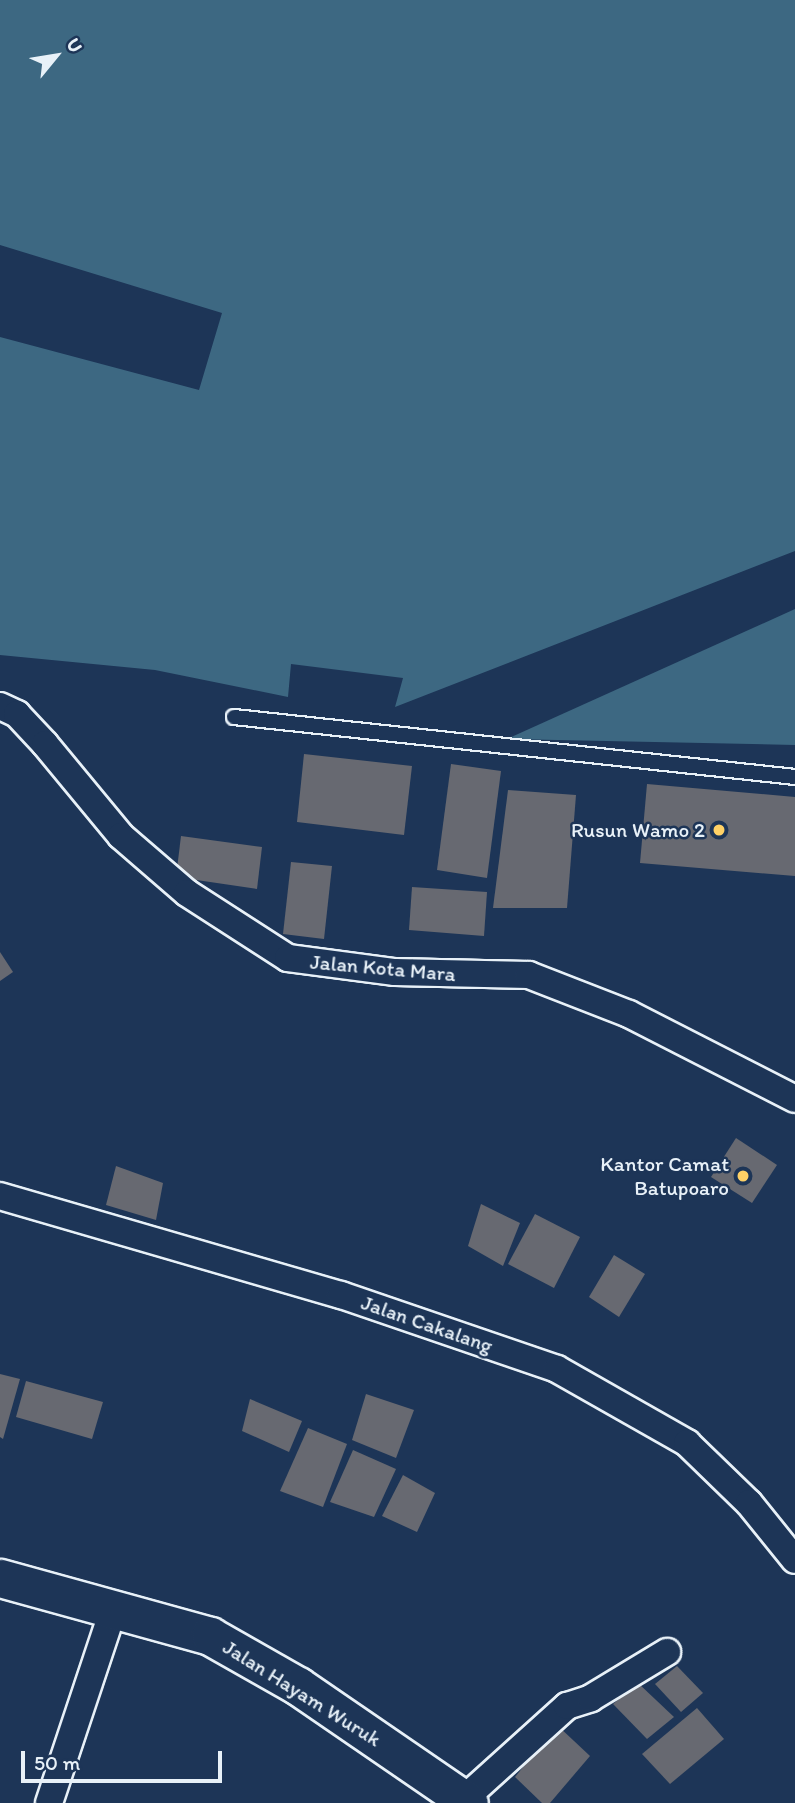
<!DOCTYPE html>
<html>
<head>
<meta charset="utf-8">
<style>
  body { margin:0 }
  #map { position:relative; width:795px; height:1803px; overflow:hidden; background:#1d3557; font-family:Itim,sans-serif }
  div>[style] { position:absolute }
  .water>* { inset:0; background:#3d6882 }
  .building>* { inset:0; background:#676971 }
  .roads { filter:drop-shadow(2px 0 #e8f1f8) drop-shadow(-2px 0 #e8f1f8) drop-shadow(0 2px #e8f1f8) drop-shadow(0 -2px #e8f1f8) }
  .lane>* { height:14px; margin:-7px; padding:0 7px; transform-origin:7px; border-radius:7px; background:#1d3557 }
  .street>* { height:26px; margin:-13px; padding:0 13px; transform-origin:13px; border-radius:13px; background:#1d3557 }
  .secondary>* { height:37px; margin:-18.5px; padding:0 18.5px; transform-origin:18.5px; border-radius:18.5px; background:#1d3557 }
  .dots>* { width:19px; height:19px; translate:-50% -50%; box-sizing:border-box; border:4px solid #1d3557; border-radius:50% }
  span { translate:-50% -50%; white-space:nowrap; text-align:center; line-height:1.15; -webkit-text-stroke:5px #1d3557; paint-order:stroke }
  .poi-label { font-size:21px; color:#e8f1f8 }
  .right { translate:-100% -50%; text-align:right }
  .street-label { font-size:21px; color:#e8f1f8 }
  .north { position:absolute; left:21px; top:21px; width:70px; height:70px; -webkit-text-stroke:5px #1d3557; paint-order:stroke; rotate:60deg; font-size:19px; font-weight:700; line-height:28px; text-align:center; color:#e8f1f8 }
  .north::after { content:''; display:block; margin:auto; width:24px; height:32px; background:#e8f1f8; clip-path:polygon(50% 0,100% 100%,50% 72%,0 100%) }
  .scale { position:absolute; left:21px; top:1751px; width:201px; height:32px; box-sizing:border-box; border:4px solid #e8f1f8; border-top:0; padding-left:9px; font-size:21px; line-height:24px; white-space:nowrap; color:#e8f1f8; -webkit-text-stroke:5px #1d3557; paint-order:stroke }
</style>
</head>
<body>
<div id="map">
  <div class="water">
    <div style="clip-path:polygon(0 0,795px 0,795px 551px,395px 707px,403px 678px,291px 664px,288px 697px,155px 670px,0 655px,0 337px,199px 390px,222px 313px,0 245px)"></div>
    <div style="clip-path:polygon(795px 609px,795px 745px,507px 739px)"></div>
  </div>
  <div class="building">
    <div style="clip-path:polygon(304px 754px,412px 766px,404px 835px,297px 822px)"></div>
    <div style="clip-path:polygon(451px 764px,501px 771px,487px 878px,437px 870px)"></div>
    <div style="clip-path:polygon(647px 784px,795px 797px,795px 876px,640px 863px)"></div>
    <div style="clip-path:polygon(508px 790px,576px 795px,567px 908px,493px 908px)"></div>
    <div style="clip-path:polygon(181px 836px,262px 847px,257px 889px,176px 877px)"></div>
    <div style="clip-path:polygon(291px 862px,332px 866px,324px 939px,283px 934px)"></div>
    <div style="clip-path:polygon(412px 887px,487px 892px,484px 936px,409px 930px)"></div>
    <div style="clip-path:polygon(0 952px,13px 972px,0 981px)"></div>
    <div style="clip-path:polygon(736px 1138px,777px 1165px,752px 1203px,711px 1177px)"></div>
    <div style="clip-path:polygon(116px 1166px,163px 1183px,156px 1220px,106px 1205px)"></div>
    <div style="clip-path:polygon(481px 1204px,520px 1223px,503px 1266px,468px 1246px)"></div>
    <div style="clip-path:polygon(535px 1214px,580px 1237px,554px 1288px,508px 1264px)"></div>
    <div style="clip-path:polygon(614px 1255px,645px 1274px,619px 1317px,589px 1297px)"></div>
    <div style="clip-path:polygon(0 1374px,20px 1379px,3px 1439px,0 1437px)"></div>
    <div style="clip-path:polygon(26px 1381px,103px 1402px,92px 1439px,16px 1417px)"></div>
    <div style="clip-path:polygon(366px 1394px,414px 1410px,396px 1458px,352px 1440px)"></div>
    <div style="clip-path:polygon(250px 1399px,302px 1421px,289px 1452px,242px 1431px)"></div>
    <div style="clip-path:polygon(308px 1428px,347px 1444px,323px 1507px,280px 1491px)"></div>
    <div style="clip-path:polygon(353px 1450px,396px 1469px,374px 1517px,330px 1502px)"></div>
    <div style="clip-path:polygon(403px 1475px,435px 1493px,417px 1532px,382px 1516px)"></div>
    <div style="clip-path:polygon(677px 1666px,703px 1693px,681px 1712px,655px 1684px)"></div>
    <div style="clip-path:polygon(638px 1683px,674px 1717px,647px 1739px,613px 1704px)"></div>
    <div style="clip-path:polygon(697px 1708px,724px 1739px,670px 1784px,642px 1754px)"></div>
    <div style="clip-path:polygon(557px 1725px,590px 1756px,550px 1803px,542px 1803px,515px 1777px)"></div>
  </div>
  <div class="roads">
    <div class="lane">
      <div style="left:234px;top:717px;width:564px;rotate:6.1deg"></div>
    </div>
    <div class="street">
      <div style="left:0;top:706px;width:19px;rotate:25deg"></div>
      <div style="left:17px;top:714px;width:41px;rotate:47deg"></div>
      <div style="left:45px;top:744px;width:119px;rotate:50.4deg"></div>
      <div style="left:121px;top:836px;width:87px;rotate:40.8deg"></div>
      <div style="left:187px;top:893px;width:120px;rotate:32.8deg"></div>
      <div style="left:288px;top:958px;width:108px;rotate:7.5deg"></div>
      <div style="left:395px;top:972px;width:134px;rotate:1.3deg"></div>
      <div style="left:529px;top:975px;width:107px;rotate:21.3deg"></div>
      <div style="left:629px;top:1014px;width:186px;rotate:27.1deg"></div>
      <div style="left:0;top:1196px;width:355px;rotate:16.2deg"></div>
      <div style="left:341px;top:1295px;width:228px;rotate:18.9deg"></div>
      <div style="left:557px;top:1369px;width:150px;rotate:29.6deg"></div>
      <div style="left:687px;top:1443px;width:86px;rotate:44.1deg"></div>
      <div style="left:749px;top:1503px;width:73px;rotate:51.1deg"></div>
      <div style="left:464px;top:1799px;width:139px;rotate:-42.1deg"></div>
      <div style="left:567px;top:1706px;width:25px;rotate:-18deg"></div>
      <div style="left:591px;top:1698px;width:89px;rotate:-31.2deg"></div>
      <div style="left:49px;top:1803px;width:206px;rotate:-71.6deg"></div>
    </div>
    <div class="secondary">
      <div style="left:0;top:1578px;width:218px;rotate:15.4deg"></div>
      <div style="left:210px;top:1636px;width:101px;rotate:29.6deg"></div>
      <div style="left:298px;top:1686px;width:207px;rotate:34.4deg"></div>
    </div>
  </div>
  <div class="dots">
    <div style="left:719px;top:830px;background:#ffd166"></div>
    <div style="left:743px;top:1176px;background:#ffd166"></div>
  </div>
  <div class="poi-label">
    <span class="right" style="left:705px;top:830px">Rusun Wamo 2</span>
    <span class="right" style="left:729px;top:1176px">Kantor Camat<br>Batupoaro</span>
  </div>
  <div class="street-label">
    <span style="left:383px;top:968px;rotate:5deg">Jalan Kota Mara</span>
    <span style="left:427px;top:1324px;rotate:19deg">Jalan Cakalang</span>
    <span style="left:302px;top:1693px;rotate:32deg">Jalan Hayam Wuruk</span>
  </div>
  <div class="north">U</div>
  <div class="scale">50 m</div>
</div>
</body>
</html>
